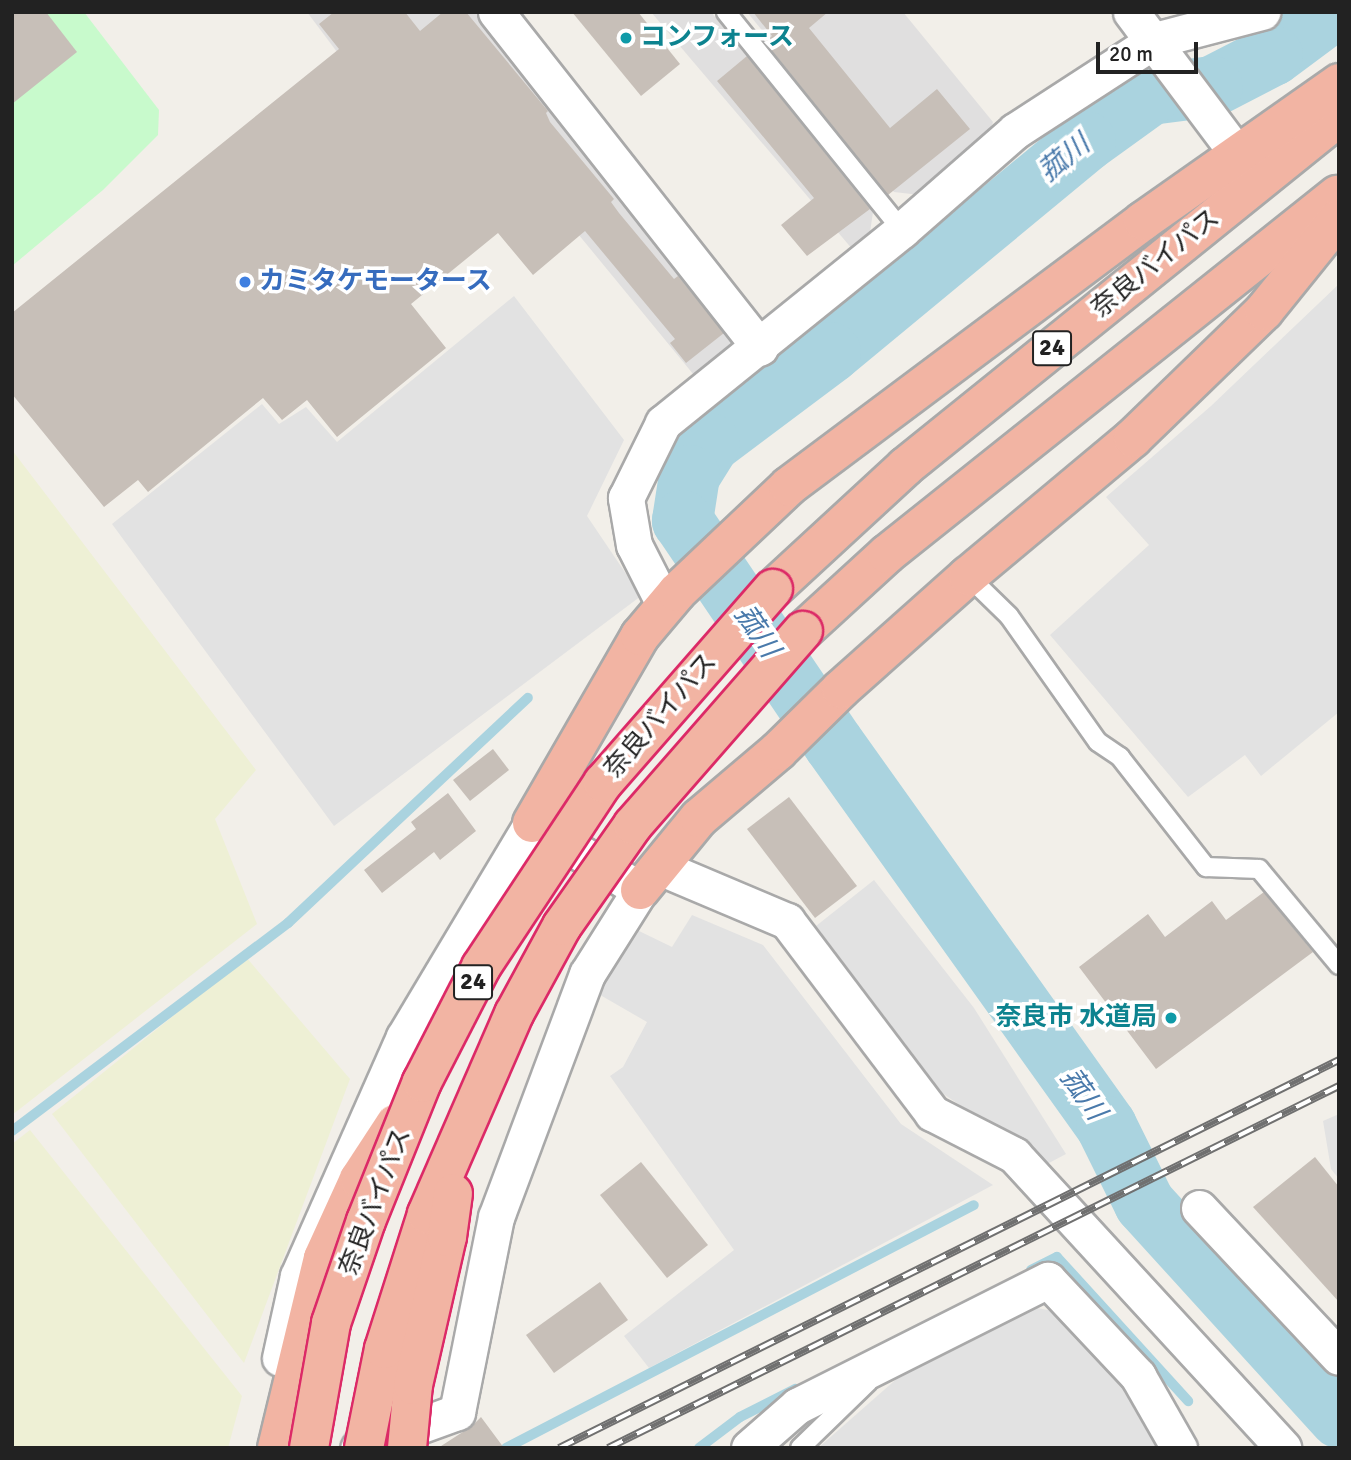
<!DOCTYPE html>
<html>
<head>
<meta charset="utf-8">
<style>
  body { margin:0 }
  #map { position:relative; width:1351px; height:1460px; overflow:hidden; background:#f2efe9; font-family:Signika,"Noto Sans JP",sans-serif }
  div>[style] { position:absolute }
  .residential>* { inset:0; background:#e0dfdf }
  .farmland>* { inset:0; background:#eef0d5 }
  .park>* { inset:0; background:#c8facc }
  .parking>* { inset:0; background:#e2e2e2 }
  .stream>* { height:10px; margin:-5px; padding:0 5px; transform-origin:5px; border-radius:5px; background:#aad3df }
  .river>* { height:61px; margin:-30.5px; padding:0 30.5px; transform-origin:30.5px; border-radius:30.5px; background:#aad3df }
  .building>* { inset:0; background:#c7bfb8 }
  .roads { filter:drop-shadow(2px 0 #a9a9a9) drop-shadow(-2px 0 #a9a9a9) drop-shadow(0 2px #a9a9a9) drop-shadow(0 -2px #a9a9a9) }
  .service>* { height:18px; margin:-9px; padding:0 9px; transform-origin:9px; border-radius:9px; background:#fff }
  .minor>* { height:35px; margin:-17.5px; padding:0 17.5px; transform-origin:17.5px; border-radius:17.5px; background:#fff }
  .trunk>* { height:38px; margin:-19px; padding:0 19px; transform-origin:19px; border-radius:19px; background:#f2b4a3 }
  .rail>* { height:8px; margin-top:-4px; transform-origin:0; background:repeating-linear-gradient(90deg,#fff 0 16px,#707070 0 32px); box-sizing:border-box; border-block:2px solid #707070 }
  .bridges { filter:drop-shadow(2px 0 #dc2a67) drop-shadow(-2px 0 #dc2a67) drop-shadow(0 2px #dc2a67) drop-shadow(0 -2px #dc2a67) }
  .trunk-bridge>* { height:38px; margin:-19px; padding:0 19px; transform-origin:19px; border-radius:19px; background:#f2b4a3 }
  .dots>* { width:19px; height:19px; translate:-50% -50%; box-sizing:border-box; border:4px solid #fff; border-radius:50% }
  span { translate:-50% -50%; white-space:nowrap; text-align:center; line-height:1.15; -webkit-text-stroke:7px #fff; paint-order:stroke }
  .shield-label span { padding:2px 5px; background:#fff; border:2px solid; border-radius:5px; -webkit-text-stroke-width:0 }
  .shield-label { font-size:24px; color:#222; font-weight:700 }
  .culture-label { font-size:26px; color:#0d838f; font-weight:700 }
  .left { translate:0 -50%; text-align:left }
  .right { translate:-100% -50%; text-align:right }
  .street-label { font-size:26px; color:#222 }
  .shop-label { font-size:26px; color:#366cbe; font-weight:700 }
  .water-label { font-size:28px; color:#4a7aab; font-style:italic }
  .frame { position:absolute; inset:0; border:14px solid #222; pointer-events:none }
  .scale { position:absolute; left:1096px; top:42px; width:102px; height:32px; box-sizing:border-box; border:4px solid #222; border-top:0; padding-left:9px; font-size:21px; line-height:24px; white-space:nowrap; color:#222; -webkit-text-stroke:5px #fff; paint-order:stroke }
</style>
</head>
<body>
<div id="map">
  <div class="residential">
    <div style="clip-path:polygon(307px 12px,485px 12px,740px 337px,698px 380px,408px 27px,352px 72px)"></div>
    <div style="clip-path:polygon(651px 12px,711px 12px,873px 212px,869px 239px,853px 250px)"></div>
    <div style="clip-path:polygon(747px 12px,903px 12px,993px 122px,988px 136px,920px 195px,894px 192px)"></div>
  </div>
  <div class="farmland">
    <div style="clip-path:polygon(12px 450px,256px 770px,215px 819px,257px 924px,12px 1115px)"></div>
    <div style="clip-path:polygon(246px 957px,350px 1079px,244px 1363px,52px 1114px)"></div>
    <div style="clip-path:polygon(30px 1130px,242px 1396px,228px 1448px,12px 1448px,12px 1144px)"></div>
  </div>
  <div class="park">
    <div style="clip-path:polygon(12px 12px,84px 12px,159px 110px,158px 135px,103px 190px,12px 266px)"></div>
  </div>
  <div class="parking">
    <div style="clip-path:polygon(1339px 284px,1339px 712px,1261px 776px,1245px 755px,1188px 797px,1050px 635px,1149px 545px,1106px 497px,1211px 406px)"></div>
    <div style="clip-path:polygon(514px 296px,624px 440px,587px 516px,641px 596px,334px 826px,112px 524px,262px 404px,279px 424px,306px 407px,337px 442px)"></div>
    <div style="clip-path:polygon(874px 880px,974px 1008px,1066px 1154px,1047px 1164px,942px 1093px,816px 926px)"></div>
    <div style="clip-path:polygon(692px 915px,763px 945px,901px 1124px,993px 1185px,649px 1368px,624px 1336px,734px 1250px,610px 1076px,623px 1067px,647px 1022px,595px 992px,637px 930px,672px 947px)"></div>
    <div style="clip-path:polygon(1339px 1114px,1339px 1179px,1331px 1169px,1323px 1121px)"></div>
    <div style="clip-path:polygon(1032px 1307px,1058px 1312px,1135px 1399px,1160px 1448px,818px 1448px,909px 1368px)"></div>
  </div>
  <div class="stream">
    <div style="left:12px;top:1131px;width:346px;rotate:-37deg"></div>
    <div style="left:288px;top:923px;width:329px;rotate:-43.2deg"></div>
    <div style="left:1031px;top:1270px;width:29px;rotate:-27deg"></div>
    <div style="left:1057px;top:1257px;width:195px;rotate:47.7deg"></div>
    <div style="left:506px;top:1448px;width:527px;rotate:-27.44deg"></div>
    <div style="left:699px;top:1448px;width:51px;rotate:-37.1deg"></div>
    <div style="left:740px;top:1417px;width:62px;rotate:-27deg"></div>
  </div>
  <div class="river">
    <div style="left:1330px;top:12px;width:72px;rotate:143.4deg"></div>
    <div style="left:1272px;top:55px;width:68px;rotate:152.7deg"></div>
    <div style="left:1212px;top:86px;width:63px;rotate:172.6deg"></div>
    <div style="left:1150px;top:94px;width:80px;rotate:144.1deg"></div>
    <div style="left:1085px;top:141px;width:331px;rotate:140.4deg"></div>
    <div style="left:830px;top:352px;width:151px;rotate:143.1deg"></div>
    <div style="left:709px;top:443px;width:38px;rotate:122deg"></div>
    <div style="left:689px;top:475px;width:46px;rotate:98.8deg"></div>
    <div style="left:682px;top:520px;width:269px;rotate:55.9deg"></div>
    <div style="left:833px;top:743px;width:470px;rotate:54.5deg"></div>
    <div style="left:1106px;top:1126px;width:86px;rotate:63.7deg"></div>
    <div style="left:1144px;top:1203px;width:290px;rotate:47.7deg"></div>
  </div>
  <div class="building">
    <div style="clip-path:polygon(12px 12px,46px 12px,77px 52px,12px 104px)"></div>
    <div style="clip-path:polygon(334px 12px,405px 12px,420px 31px,443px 12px,466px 12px,548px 111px,546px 113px,550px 122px,614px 199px,611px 202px,619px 213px,674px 279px,678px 276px,724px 333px,686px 363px,670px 343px,675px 339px,585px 231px,533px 275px,498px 233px,411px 304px,446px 348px,337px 437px,307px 400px,282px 420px,263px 398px,148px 492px,138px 480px,104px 507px,12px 394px,12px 313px,339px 49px,319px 24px)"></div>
    <div style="clip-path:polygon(572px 12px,638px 12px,680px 64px,641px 96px)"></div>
    <div style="clip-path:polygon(753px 12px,828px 12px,809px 28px,890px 128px,937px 89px,970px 129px,888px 195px,765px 42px,772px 36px)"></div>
    <div style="clip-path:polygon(747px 56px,870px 209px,807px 256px,781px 225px,814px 198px,717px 81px)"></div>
    <div style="clip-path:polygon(493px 749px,509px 770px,470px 801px,453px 780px)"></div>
    <div style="clip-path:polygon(448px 793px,476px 831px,440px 860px,434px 852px,382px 893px,364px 870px,416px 829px,411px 822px)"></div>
    <div style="clip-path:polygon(789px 797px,857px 886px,815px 918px,747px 829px)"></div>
    <div style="clip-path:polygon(1264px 892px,1313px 952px,1156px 1069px,1079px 967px,1148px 914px,1165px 937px,1212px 901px,1226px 920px)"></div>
    <div style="clip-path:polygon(1315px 1157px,1339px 1187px,1339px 1302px,1253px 1207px)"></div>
    <div style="clip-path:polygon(641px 1162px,708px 1245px,667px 1278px,600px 1195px)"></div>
    <div style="clip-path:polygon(600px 1282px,628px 1320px,554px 1373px,526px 1335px)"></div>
    <div style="clip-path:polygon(481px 1417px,504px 1448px,438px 1448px,472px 1426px)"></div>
  </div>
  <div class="roads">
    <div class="service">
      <div style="left:726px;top:12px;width:280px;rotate:51.1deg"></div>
      <div style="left:968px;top:576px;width:57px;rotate:44.3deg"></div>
      <div style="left:1009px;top:616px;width:154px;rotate:54.8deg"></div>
      <div style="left:1098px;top:742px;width:27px;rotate:34deg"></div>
      <div style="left:1120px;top:757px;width:140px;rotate:52deg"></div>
      <div style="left:1206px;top:867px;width:53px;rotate:2.2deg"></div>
      <div style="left:1259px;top:869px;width:125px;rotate:50.2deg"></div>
      <div style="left:800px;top:1448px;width:95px;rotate:-44.1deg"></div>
    </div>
    <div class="minor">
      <div style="left:496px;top:12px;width:427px;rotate:51.8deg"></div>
      <div style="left:1131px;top:12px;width:179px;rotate:53.2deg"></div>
      <div style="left:665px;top:606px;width:68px;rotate:-116.9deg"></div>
      <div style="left:634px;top:545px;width:48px;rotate:-99.7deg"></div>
      <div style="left:626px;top:498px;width:84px;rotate:-63.7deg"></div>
      <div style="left:663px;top:423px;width:307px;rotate:-38.9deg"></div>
      <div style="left:902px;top:230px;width:150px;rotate:-41.2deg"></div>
      <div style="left:1015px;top:131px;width:167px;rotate:-33deg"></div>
      <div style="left:1155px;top:40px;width:111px;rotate:-14.7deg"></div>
      <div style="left:659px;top:867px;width:139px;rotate:22.9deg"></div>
      <div style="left:787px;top:921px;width:241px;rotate:52.9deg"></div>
      <div style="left:932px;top:1113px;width:92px;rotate:27.1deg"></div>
      <div style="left:1014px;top:1155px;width:398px;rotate:47.4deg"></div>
      <div style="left:1199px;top:1208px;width:204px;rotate:46.8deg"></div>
      <div style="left:280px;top:1358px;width:84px;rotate:-77.6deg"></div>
      <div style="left:298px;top:1276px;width:261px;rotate:-66.1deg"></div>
      <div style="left:404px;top:1037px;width:249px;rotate:-59.1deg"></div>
      <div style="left:532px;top:823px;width:127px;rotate:31.8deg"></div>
      <div style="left:640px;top:890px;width:99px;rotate:122.2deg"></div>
      <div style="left:587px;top:974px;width:259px;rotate:110.5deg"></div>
      <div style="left:496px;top:1217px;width:199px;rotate:101.3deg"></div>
      <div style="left:457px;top:1412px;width:105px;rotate:160deg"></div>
      <div style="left:749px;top:1448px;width:64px;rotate:-41.2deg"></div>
      <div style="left:797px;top:1406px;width:281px;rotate:-26.7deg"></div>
      <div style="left:1048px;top:1280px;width:132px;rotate:46.8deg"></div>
      <div style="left:1138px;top:1376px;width:83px;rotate:60.3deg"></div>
    </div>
    <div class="trunk">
      <div style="left:773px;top:589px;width:180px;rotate:-42.7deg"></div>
      <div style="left:905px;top:467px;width:558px;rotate:-38.88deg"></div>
      <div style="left:803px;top:631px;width:114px;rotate:-42.5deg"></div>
      <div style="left:887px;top:554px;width:576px;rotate:-38.58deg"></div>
      <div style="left:532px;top:823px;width:216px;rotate:-60deg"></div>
      <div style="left:640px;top:636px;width:57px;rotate:-49.9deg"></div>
      <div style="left:677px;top:592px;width:154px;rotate:-43.4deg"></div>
      <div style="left:789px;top:486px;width:442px;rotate:-36.8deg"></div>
      <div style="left:1143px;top:221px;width:240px;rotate:-35.1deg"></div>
      <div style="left:640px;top:890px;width:93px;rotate:-50.7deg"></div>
      <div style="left:699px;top:818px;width:104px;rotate:-40.3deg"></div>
      <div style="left:778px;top:751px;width:88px;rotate:-44.5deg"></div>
      <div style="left:841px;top:689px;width:170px;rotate:-41.7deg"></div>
      <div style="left:968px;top:576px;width:215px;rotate:-39.9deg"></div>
      <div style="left:1133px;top:438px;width:182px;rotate:-44.1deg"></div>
      <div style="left:1264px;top:311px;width:119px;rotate:-51.1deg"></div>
      <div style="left:277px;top:1448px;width:195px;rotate:-76.4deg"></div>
      <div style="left:323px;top:1258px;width:87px;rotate:-65.5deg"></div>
      <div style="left:359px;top:1179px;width:66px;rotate:-56.8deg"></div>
    </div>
  </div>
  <div class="rail">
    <div style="left:559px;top:1448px;width:871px;rotate:-26.45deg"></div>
    <div style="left:608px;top:1448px;width:816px;rotate:-26.35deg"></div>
  </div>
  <div class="bridges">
    <div class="trunk-bridge">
      <div style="left:309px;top:1448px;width:127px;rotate:-80deg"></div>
      <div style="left:331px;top:1323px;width:108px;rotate:-71.1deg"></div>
      <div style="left:366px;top:1221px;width:150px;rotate:-68.1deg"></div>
      <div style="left:422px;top:1082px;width:129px;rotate:-62.8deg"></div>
      <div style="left:481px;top:967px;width:221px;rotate:-56.5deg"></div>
      <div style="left:603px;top:783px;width:258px;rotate:-48.8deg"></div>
      <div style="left:364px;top:1448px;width:101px;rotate:-78.6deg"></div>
      <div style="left:384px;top:1349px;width:142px;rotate:-72.3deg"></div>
      <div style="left:427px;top:1214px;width:218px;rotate:-66.5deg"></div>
      <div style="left:514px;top:1014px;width:100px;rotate:-61.4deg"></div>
      <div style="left:562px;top:926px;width:123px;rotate:-54.9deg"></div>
      <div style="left:633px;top:825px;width:258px;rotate:-48.8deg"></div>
      <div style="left:407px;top:1448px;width:63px;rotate:-84.6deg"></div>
      <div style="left:413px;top:1385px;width:152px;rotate:-77.1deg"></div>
      <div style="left:447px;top:1237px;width:44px;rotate:-82.2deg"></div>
    </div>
  </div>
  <div class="dots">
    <div style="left:626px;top:38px;background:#0f9aa8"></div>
    <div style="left:245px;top:282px;background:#3f7fe0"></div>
    <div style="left:1171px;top:1018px;background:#0f9aa8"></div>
  </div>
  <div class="shield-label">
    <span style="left:1052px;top:348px">24</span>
    <span style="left:473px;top:982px">24</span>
  </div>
  <div class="culture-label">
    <span class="left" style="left:640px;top:38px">コンフォース</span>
    <span class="right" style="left:1157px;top:1018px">奈良市 水道局</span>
  </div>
  <div class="street-label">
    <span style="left:1156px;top:264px;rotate:-39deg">奈良バイパス</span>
    <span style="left:661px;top:716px;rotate:-49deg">奈良バイパス</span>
    <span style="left:376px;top:1202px;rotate:-69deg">奈良バイパス</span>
  </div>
  <div class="shop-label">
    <span class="left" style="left:259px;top:282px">カミタケモータース</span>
  </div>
  <div class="water-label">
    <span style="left:1064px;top:158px;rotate:-39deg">菰川</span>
    <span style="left:757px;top:631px;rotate:56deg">菰川</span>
    <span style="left:1083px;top:1094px;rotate:55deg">菰川</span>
  </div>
  <div class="frame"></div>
  <div class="scale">20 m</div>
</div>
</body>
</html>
